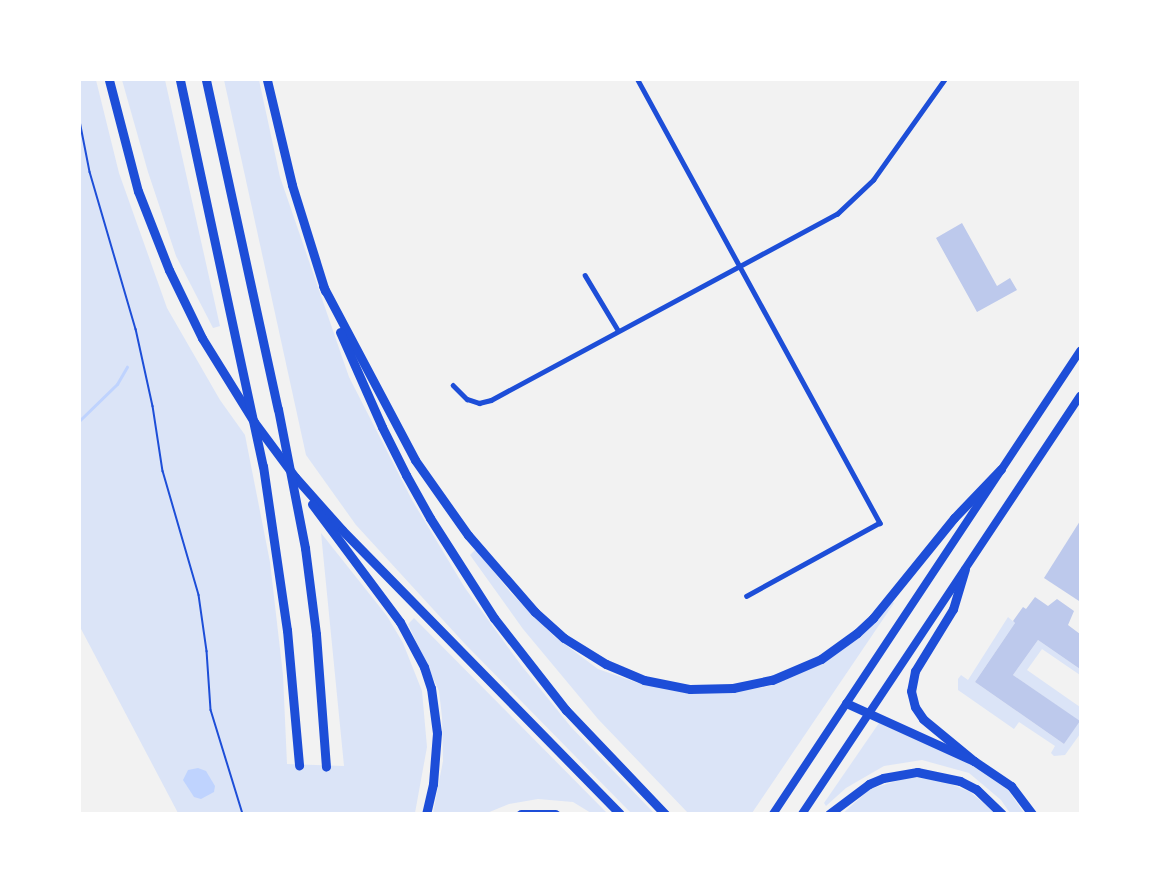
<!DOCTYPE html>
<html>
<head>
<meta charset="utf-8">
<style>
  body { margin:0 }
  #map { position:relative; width:1160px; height:893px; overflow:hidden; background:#f2f2f2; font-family:Rubik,sans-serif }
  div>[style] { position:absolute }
  .green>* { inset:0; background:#dbe4f7 }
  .water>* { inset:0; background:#bfd3fe }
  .stream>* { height:3px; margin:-1.5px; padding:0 1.5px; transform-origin:1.5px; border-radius:1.5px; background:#bfd3fe }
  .building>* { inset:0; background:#bdc9ec }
  .path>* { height:1.5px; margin:-0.75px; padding:0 0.75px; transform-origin:0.75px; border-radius:0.75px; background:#1d4ed8 }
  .minor>* { height:4.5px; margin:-2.25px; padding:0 2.25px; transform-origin:2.25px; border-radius:2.25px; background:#1d4ed8 }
  .trunk>* { height:8px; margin:-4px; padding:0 4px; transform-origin:4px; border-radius:4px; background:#1d4ed8 }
  .motorway>* { height:9px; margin:-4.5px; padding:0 4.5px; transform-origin:4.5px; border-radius:4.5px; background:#1d4ed8 }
  span { translate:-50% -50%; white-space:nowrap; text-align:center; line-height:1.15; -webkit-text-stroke:6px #fff; paint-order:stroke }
  .frame { position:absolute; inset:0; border:81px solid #fff; pointer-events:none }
</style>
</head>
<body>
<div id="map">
  <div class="green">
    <div style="clip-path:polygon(80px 80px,96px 80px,119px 173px,167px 308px,220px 400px,245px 435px,270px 562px,283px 675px,287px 764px,344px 766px,321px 533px,387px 616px,403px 643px,422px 691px,427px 747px,415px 813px,178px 813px,80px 627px)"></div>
    <div style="clip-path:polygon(122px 80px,165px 80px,220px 326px,213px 328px,176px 256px,148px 172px)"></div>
    <div style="clip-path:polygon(224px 80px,259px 80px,280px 177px,349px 377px,412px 500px,465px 588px,521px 665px,571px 727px,654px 813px,631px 813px,465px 644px,356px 525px,306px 455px)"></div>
    <div style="clip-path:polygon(476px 549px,510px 592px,555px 637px,598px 669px,638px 683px,685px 693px,720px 693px,766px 687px,800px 673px,838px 652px,891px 601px,894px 603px,752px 813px,688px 813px,598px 719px,523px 629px,470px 555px)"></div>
    <div style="clip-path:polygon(1008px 617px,1015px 623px,975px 682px,1064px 744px,1079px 721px,1013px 675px,1038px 640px,1080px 669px,1080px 675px,1042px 649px,1027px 670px,1080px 707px,1080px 734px,1065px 755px,1054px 756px,1051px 753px,1055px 746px,1019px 722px,1014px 729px,958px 690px,958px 679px,961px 675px,968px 680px)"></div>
    <div style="clip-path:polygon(414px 618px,607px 813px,591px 813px,573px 802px,538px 799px,509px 804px,487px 813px,433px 813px,443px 761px,442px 717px,439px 691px,408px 624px)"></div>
    <div style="clip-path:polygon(879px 723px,973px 765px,1008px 790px,1024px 813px,1010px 813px,1001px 800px,969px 773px,922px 760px,884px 766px,846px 788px,826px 806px,824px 803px)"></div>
    <div style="clip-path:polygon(910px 777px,943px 781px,970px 792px,996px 813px,842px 814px,870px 789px)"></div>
  </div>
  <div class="water">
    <div style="clip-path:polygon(198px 768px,206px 771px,215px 786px,214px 792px,201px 799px,194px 797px,183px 780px,188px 770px)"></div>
  </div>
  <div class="stream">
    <div style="left:80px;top:420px;width:52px;rotate:-44.2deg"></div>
    <div style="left:117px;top:384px;width:20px;rotate:-60deg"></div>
  </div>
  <div class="building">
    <div style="clip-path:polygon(962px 223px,997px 286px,1010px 278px,1017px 290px,977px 312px,936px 238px)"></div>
    <div style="clip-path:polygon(1080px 521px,1080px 598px,1079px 601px,1044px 578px)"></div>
    <div style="clip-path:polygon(1035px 597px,1048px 606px,1057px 599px,1074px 611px,1068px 625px,1080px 634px,1080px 669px,1038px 640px,1013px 675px,1080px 721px,1064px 744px,975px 682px,1015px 623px,1013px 621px,1023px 607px,1026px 609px)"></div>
  </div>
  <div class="path">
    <div style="left:80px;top:121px;width:52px;rotate:78.9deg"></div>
    <div style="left:90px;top:172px;width:164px;rotate:73.7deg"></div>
    <div style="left:136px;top:329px;width:79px;rotate:77.6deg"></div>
    <div style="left:153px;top:406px;width:66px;rotate:81.3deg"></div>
    <div style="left:163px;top:471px;width:129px;rotate:73.8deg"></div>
    <div style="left:199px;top:595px;width:57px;rotate:81.9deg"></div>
    <div style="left:207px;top:651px;width:59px;rotate:86.1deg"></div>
    <div style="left:211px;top:710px;width:109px;rotate:72.9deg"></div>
  </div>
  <div class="minor">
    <div style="left:638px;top:80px;width:505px;rotate:61.35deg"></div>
    <div style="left:880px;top:523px;width:152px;rotate:151.2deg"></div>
    <div style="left:585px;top:275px;width:64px;rotate:59deg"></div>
    <div style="left:453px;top:385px;width:20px;rotate:45deg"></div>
    <div style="left:467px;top:399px;width:13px;rotate:18deg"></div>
    <div style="left:479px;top:403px;width:12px;rotate:-14deg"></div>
    <div style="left:491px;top:400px;width:393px;rotate:-28.3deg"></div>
    <div style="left:837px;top:214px;width:50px;rotate:-43.4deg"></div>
    <div style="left:873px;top:180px;width:123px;rotate:-54.6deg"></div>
  </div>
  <div class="trunk">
    <div style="left:773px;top:814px;width:556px;rotate:-56.45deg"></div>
    <div style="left:802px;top:814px;width:502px;rotate:-56.37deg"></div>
  </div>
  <div class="motorway">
    <div style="left:109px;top:80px;width:115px;rotate:75.4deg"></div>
    <div style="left:138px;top:191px;width:85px;rotate:68.6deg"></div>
    <div style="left:169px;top:270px;width:76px;rotate:64.1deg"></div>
    <div style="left:202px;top:338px;width:99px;rotate:58.2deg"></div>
    <div style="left:254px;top:422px;width:69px;rotate:53.3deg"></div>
    <div style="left:295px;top:477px;width:71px;rotate:48.4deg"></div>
    <div style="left:342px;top:530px;width:397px;rotate:45.6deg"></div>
    <div style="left:180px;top:80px;width:395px;rotate:77.9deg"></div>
    <div style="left:263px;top:466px;width:166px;rotate:81.7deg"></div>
    <div style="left:287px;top:630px;width:136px;rotate:84.9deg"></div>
    <div style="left:206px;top:80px;width:337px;rotate:77.7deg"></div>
    <div style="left:278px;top:409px;width:142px;rotate:79deg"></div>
    <div style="left:305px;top:548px;width:87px;rotate:82.7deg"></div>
    <div style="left:316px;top:634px;width:133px;rotate:85.7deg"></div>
    <div style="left:267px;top:80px;width:108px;rotate:76.6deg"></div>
    <div style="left:292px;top:185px;width:111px;rotate:72.7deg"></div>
    <div style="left:323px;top:286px;width:197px;rotate:62.1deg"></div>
    <div style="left:415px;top:460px;width:92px;rotate:54.8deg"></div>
    <div style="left:468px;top:535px;width:102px;rotate:49deg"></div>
    <div style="left:535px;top:612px;width:39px;rotate:42deg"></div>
    <div style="left:564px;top:638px;width:49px;rotate:31.8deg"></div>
    <div style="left:606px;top:664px;width:41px;rotate:22.8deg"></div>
    <div style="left:644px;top:680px;width:47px;rotate:11.1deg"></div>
    <div style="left:690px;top:689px;width:43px;rotate:-1.3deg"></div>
    <div style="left:733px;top:688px;width:40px;rotate:-12deg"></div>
    <div style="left:772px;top:680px;width:53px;rotate:-23.2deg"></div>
    <div style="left:821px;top:659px;width:44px;rotate:-35.8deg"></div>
    <div style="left:857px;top:633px;width:22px;rotate:-43deg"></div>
    <div style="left:873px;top:618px;width:129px;rotate:-51deg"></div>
    <div style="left:954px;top:518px;width:68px;rotate:-46.2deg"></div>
    <div style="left:340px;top:332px;width:104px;rotate:66.1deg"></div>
    <div style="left:382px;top:427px;width:54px;rotate:63.4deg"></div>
    <div style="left:406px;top:475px;width:49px;rotate:60.8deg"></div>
    <div style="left:430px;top:518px;width:119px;rotate:57.4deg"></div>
    <div style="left:494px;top:618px;width:117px;rotate:52deg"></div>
    <div style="left:566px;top:710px;width:144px;rotate:46.4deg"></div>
    <div style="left:312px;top:504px;width:147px;rotate:53.3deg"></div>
    <div style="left:400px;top:622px;width:51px;rotate:61.9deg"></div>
    <div style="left:424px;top:667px;width:22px;rotate:72deg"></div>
    <div style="left:431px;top:688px;width:45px;rotate:82.4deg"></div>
    <div style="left:437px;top:733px;width:51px;rotate:94.5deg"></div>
    <div style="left:433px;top:784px;width:31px;rotate:103deg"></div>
    <div style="left:965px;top:569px;width:42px;rotate:106.7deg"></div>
    <div style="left:953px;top:609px;width:73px;rotate:121.5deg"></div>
    <div style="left:915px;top:671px;width:20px;rotate:101deg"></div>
    <div style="left:911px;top:691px;width:16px;rotate:76deg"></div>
    <div style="left:915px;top:707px;width:14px;rotate:56deg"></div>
    <div style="left:923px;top:719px;width:66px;rotate:39.5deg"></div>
    <div style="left:846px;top:703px;width:141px;rotate:24.4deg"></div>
    <div style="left:974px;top:761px;width:45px;rotate:34deg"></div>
    <div style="left:1011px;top:786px;width:35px;rotate:53deg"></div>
    <div style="left:521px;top:814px;width:34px"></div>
    <div style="left:829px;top:814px;width:50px;rotate:-36.9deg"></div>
    <div style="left:869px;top:784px;width:15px;rotate:-23deg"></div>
    <div style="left:883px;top:778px;width:35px;rotate:-10deg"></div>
    <div style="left:917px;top:772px;width:44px;rotate:11.8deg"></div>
    <div style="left:960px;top:781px;width:18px;rotate:27deg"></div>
    <div style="left:976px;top:789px;width:36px;rotate:44deg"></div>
  </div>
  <div class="frame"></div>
</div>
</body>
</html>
